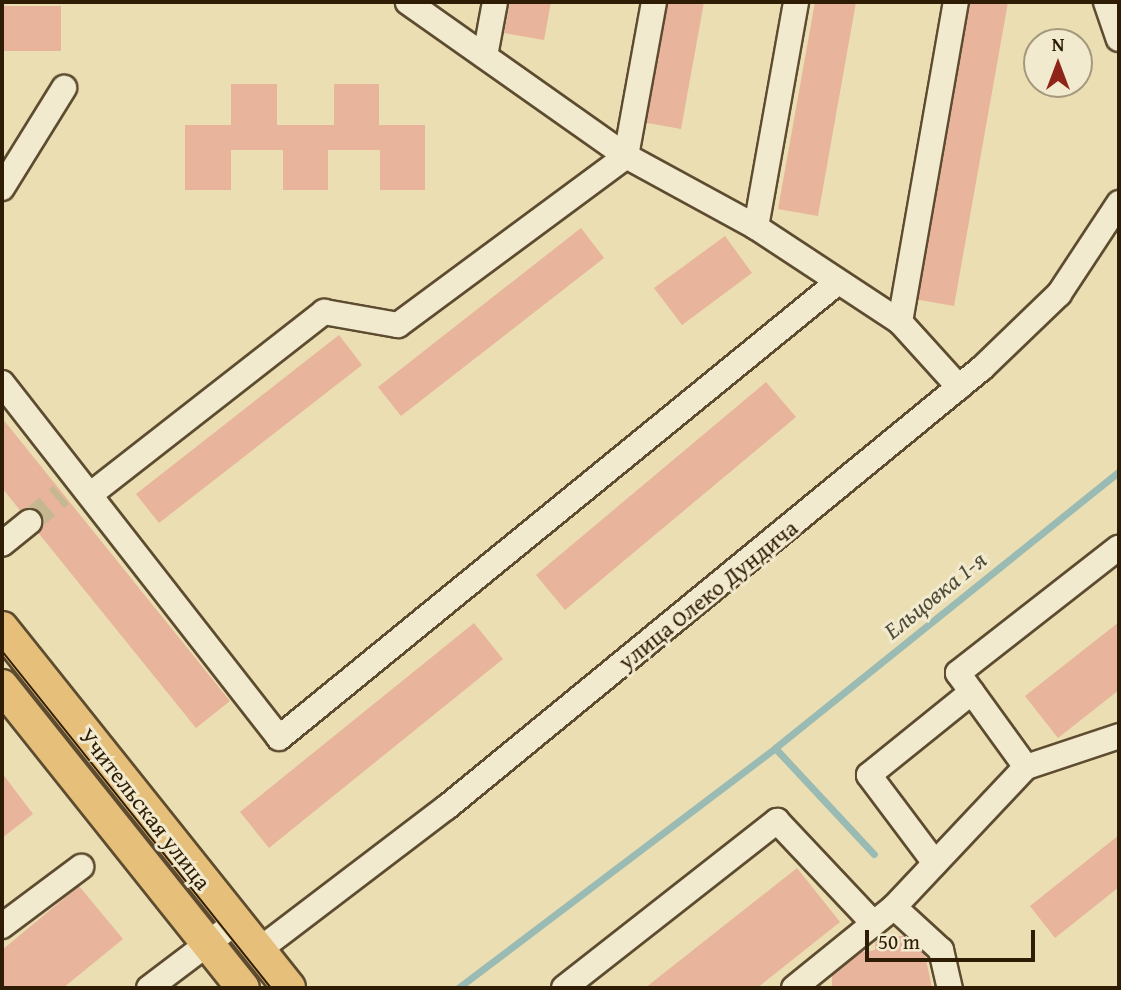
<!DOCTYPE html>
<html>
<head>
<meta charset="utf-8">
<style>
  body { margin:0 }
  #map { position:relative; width:1121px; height:990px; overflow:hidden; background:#ebdeb3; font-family:"Gentium Book Plus",serif }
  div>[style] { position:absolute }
  .stream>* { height:7px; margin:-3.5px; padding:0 3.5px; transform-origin:3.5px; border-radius:3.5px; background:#99bbb3 }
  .building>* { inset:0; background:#e8b49c }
  .minor-tunnel>* { height:24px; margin-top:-12px; transform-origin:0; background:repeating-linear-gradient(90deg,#c5b790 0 24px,transparent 0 36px) }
  .roads { filter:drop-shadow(2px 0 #5d4c30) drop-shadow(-2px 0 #5d4c30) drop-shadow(0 2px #5d4c30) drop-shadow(0 -2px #5d4c30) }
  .minor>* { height:24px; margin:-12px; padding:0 12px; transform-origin:12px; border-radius:12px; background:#f2eace }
  .major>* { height:32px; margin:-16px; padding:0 16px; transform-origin:16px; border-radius:16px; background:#e6bf7a }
  .tram>* { height:2px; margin:-1px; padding:0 1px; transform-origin:1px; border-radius:1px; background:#2e1c04 }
  span { translate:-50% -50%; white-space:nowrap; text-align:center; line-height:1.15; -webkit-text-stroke:6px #f2eace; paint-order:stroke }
  .street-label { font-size:23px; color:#2e1c04 }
  .water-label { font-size:24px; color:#4e4c39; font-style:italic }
  .frame { position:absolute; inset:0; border:4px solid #2e1c04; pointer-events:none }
  .north { position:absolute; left:1023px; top:28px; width:70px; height:70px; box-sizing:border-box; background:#f2eace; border:2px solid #a4987d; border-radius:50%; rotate:0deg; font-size:19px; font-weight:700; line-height:28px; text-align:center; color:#2e1c04 }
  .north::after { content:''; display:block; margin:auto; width:24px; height:32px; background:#8f2418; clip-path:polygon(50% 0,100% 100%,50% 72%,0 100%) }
  .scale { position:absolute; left:865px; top:930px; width:170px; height:32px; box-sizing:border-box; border:4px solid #2e1c04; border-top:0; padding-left:9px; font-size:21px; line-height:24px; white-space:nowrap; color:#2e1c04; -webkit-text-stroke:5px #f2eace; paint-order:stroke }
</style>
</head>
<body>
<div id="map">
  <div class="stream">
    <div style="left:775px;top:748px;width:442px;rotate:-38.8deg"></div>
    <div style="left:458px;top:988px;width:398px;rotate:-37.1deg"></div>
    <div style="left:775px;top:748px;width:145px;rotate:47deg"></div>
  </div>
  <div class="building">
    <div style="clip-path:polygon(510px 2px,551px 2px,544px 40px,504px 33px)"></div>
    <div style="clip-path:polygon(663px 2px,704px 2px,681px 129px,642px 122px)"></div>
    <div style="clip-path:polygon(815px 2px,856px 2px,818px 216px,778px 209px)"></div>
    <div style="clip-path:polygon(967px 2px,1008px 2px,954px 306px,914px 299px)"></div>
    <div style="clip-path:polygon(2px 6px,61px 6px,61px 51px,2px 51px)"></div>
    <div style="clip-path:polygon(231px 84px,277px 84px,277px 125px,334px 125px,334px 84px,379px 84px,379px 125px,425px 125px,425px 190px,380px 190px,380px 150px,328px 150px,328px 190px,283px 190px,283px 150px,231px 150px,231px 190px,185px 190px,185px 125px,231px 125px)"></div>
    <div style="clip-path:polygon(581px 228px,604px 258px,401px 416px,378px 387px)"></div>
    <div style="clip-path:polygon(725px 236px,752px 273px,682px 325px,654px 288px)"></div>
    <div style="clip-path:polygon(339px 335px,362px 365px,159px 523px,136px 494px)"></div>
    <div style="clip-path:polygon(766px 382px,796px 417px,565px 610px,536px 575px)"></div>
    <div style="clip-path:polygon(2px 418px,230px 701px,196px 728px,2px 488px)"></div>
    <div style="clip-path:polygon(1119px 622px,1119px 690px,1058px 738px,1025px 696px)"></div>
    <div style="clip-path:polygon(474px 623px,503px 659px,269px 848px,240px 812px)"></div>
    <div style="clip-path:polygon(2px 773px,33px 814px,2px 838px)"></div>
    <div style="clip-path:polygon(1119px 835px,1119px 887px,1055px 938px,1030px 906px)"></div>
    <div style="clip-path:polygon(797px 868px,840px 922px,757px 988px,645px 988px)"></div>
    <div style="clip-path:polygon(79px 886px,123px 939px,63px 988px,2px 988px,2px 950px)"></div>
    <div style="clip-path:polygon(876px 936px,921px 936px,932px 988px,832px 988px,832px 957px,875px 950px)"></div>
  </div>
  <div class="minor-tunnel">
    <div style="left:29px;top:522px;width:42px;rotate:-40.2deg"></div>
  </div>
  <div class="roads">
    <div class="minor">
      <div style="left:654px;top:2px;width:157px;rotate:100.3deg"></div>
      <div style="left:626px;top:156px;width:148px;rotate:28.6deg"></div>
      <div style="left:756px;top:227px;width:173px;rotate:33.4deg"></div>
      <div style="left:900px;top:322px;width:88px;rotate:47.8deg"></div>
      <div style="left:1106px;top:2px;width:39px;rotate:71deg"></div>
      <div style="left:485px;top:56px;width:55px;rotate:-79.5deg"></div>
      <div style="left:2px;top:188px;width:118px;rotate:-58.2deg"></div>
      <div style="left:756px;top:227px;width:229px;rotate:-79.9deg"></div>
      <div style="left:900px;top:322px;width:325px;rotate:-80.1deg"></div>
      <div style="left:2px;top:383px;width:450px;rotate:52deg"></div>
      <div style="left:279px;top:738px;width:721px;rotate:-39.21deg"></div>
      <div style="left:91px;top:494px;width:296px;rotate:-38deg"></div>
      <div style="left:324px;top:312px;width:75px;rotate:10deg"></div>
      <div style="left:398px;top:325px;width:284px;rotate:-36.5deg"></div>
      <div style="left:626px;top:156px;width:267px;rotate:-144.8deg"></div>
      <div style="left:2px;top:544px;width:35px;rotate:-39deg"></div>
      <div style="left:1026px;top:767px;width:116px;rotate:-125.9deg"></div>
      <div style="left:958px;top:673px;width:204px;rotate:-38deg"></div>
      <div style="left:935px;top:863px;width:110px;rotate:-126.9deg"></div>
      <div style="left:869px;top:775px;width:132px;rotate:-38.9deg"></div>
      <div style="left:894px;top:907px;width:64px;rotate:42.5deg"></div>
      <div style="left:941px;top:950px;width:39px;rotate:77deg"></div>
      <div style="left:2px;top:926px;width:99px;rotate:-36.8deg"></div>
      <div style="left:259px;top:950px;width:236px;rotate:-37.3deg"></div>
      <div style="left:447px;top:807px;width:692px;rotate:-39.37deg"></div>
      <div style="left:982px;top:368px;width:107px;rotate:-43.9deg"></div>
      <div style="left:1059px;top:294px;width:109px;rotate:-56.6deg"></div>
      <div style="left:149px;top:988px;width:108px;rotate:-37.1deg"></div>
      <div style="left:564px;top:988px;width:271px;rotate:-38.1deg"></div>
      <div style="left:777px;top:821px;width:140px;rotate:46.7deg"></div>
      <div style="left:794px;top:988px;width:129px;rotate:-39deg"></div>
      <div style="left:894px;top:907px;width:192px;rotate:-46.7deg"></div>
      <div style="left:1026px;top:767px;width:98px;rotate:-18.4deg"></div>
    </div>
    <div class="major">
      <div style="left:2px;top:628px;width:460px;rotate:51.4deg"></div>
      <div style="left:2px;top:686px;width:386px;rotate:51.4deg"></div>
    </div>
  </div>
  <div class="tram">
    <div style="left:2px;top:651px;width:431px;rotate:51.4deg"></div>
  </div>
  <div class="street-label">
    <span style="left:708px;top:595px;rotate:-39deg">улица Олеко Дундича</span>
    <span style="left:145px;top:809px;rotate:52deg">Учительская улица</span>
  </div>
  <div class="water-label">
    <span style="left:935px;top:595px;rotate:-39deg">Ельцовка 1-я</span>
  </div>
  <div class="frame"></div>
  <div class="north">N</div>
  <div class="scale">50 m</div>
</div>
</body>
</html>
